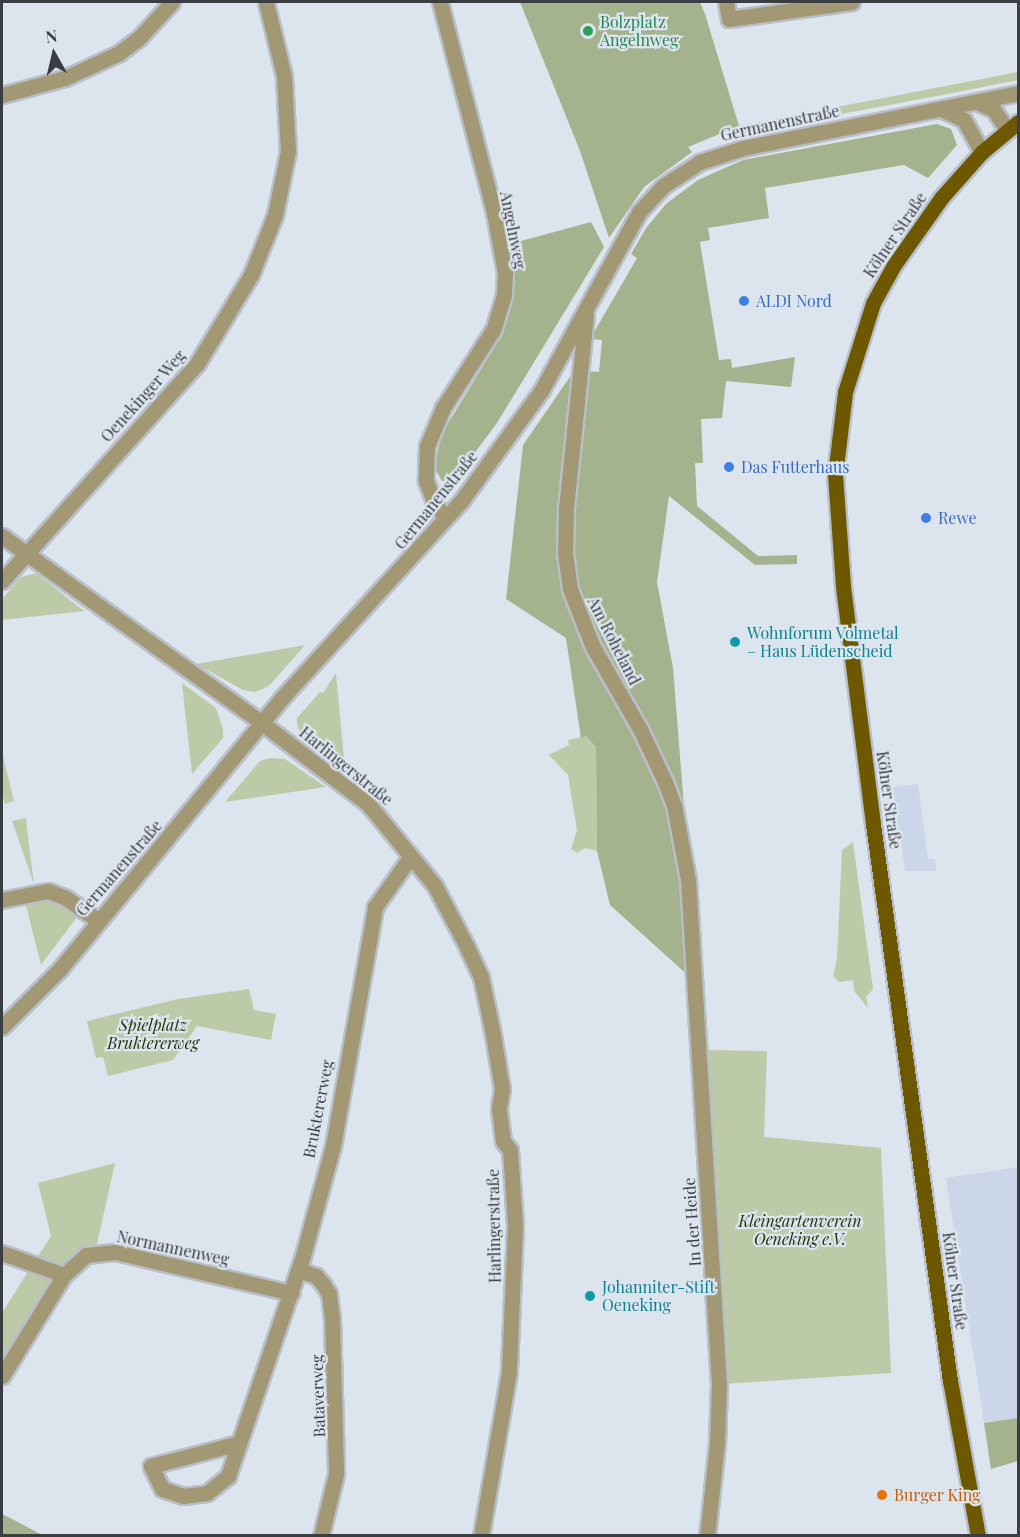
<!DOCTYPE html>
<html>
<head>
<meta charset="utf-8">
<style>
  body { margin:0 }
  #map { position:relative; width:1020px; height:1537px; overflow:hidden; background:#dce4ee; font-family:"Playfair Display",serif }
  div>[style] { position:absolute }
  .built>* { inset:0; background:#cbd7e8 }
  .green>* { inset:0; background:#bdcaa8 }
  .forest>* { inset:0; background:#a4b28d }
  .roads { filter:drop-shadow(2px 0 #b8bfc8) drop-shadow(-2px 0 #b8bfc8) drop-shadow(0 2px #b8bfc8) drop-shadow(0 -2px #b8bfc8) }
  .minor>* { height:15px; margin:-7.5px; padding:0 7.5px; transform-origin:7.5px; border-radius:7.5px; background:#a39874 }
  .major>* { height:15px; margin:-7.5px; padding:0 7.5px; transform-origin:7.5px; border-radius:7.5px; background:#6d5800 }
  .dots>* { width:16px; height:16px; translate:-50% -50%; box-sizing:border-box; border:3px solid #dce4ee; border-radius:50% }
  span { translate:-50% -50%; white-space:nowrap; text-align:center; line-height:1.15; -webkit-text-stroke:4.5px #dce4ee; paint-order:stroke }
  .leisure-label { font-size:16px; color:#27864d }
  .left { translate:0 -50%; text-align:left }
  .street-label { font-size:16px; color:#3a3d41 }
  .shop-label { font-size:16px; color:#366cbe }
  .culture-label { font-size:16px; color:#0d838f }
  .park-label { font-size:16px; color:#253106; font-style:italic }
  .food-label { font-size:16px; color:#c56008 }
  .frame { position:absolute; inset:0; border:3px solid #3a3d41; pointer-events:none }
  .north { position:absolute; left:24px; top:24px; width:60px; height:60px; -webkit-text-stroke:4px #dce4ee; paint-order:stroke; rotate:352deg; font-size:16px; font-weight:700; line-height:24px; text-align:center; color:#3a3d41 }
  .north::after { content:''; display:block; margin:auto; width:21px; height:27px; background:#3a3d41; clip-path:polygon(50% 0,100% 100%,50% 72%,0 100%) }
</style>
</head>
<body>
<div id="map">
  <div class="built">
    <div style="clip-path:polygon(918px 784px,928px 859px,935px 859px,936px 871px,905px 871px,893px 787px)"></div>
    <div style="clip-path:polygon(1018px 1167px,1018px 1418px,984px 1423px,946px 1178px)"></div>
  </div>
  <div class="green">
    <div style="clip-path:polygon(1018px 72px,1018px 80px,963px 91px,741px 133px,739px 126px)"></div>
    <div style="clip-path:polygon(37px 573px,45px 580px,84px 611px,2px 620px,2px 599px,21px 577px)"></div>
    <div style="clip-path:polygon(305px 645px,269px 686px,255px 692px,243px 690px,196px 664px)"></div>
    <div style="clip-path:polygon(336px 673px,344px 759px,330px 761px,303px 741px,297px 724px,297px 718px,320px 692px,323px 693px)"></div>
    <div style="clip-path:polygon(182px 683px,216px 708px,223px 730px,223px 738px,192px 774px)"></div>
    <div style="clip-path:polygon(586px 736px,596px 747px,597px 851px,585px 848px,577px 853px,571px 849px,577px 830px,568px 775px,549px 755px,569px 745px,568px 740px)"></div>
    <div style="clip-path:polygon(2px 752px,14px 801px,5px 804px,2px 793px)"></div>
    <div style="clip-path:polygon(270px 758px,285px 759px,326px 787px,225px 802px,260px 761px)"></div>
    <div style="clip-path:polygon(26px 818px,27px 829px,34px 884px,12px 821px)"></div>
    <div style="clip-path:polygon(853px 842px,873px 989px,866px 997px,868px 1008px,854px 991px,853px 980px,839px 982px,833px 976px,837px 958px,842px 850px)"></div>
    <div style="clip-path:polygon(37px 897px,58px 900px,76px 912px,77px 917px,41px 965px,24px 898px)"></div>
    <div style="clip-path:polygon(249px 989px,254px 1010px,276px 1014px,271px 1040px,197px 1026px,173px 1060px,108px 1076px,103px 1057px,96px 1058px,87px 1021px,178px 999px)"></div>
    <div style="clip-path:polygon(703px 1050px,767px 1051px,764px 1137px,881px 1148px,891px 1373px,722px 1384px)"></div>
    <div style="clip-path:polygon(115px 1163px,97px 1244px,76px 1251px,59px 1271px,35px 1261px,51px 1236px,38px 1183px)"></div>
    <div style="clip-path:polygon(31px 1267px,56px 1276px,2px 1364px,2px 1313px)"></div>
  </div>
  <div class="forest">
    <div style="clip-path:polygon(520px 2px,700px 2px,705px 14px,739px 126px,688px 147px,692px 152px,644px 187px,609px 238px,580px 151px)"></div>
    <div style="clip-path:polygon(937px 124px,951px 129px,957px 145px,928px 178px,904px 165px,765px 188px,769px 218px,708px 228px,710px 240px,700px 242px,719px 360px,731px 359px,732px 368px,795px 357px,791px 387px,726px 381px,722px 418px,701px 419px,703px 463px,695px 463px,697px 506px,758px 556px,797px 555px,797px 564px,755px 565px,669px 496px,657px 582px,673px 668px,684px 807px,677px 807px,579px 607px,569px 552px,586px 371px,599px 372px,602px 340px,590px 339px,637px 258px,631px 254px,646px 228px,666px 204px,698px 180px,743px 160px)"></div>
    <div style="clip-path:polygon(591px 222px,604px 247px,497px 423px,455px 479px,442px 481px,434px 467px,442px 433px,494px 348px,509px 314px,513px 289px,510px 244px)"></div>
    <div style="clip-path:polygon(574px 371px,563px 571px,661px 783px,680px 853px,691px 978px,610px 905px,597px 851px,596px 747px,586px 736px,581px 738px,566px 638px,506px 599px,523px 445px)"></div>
    <div style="clip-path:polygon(1018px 1418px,1018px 1461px,991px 1469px,984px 1423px)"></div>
    <div style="clip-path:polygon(2px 1514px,18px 1522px,42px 1535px,2px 1535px)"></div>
  </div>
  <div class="roads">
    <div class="minor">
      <div style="left:440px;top:2px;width:218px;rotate:75.6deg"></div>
      <div style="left:494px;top:213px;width:61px;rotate:79.6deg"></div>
      <div style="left:505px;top:273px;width:22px;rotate:93deg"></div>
      <div style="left:504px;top:295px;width:37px;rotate:107deg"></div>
      <div style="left:493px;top:330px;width:93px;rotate:122.7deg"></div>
      <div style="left:443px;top:408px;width:41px;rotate:112.8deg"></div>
      <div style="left:427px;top:446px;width:35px;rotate:92deg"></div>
      <div style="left:426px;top:481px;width:26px;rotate:69deg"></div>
      <div style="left:435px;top:505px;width:16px;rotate:47deg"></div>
      <div style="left:726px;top:2px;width:17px;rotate:80deg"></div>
      <div style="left:729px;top:19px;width:124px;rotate:-7.9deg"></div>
      <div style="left:2px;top:95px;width:65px;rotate:-15.1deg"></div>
      <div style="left:65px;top:78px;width:60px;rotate:-24.8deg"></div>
      <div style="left:119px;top:53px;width:25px;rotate:-37deg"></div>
      <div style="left:139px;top:38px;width:49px;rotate:-47.5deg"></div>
      <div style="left:977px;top:102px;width:19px;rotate:25deg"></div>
      <div style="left:994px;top:110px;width:24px;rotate:57deg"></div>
      <div style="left:943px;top:110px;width:23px;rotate:25deg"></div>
      <div style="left:964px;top:120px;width:37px;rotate:61deg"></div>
      <div style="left:586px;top:315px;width:196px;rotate:95.9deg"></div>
      <div style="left:566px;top:510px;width:43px;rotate:91.3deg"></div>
      <div style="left:565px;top:553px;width:36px;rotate:82deg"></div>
      <div style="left:570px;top:589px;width:62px;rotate:68.4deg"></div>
      <div style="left:593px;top:647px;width:95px;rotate:60.2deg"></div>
      <div style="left:640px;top:729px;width:59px;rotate:64.7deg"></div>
      <div style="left:665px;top:782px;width:25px;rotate:69deg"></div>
      <div style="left:674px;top:805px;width:76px;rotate:79.4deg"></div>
      <div style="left:688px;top:880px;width:505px;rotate:86.48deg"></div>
      <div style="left:719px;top:1384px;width:59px;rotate:91.9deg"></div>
      <div style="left:717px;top:1443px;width:94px;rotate:96.1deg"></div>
      <div style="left:2px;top:536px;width:320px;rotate:35.7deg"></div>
      <div style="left:262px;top:723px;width:133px;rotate:37.4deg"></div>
      <div style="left:368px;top:804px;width:106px;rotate:50.7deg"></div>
      <div style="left:435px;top:886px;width:67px;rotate:62.3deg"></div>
      <div style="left:466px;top:945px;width:35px;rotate:65deg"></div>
      <div style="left:481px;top:977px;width:53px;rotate:78.1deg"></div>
      <div style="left:492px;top:1029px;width:61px;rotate:80.5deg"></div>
      <div style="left:502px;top:1089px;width:20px;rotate:99deg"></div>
      <div style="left:499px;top:1109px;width:32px;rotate:83deg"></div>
      <div style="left:503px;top:1141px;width:11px;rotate:52deg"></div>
      <div style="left:510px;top:1150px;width:76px;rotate:86.2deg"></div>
      <div style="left:515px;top:1226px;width:146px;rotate:92.4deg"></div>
      <div style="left:509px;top:1372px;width:166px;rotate:99.7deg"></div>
      <div style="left:2px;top:581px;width:292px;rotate:-48.1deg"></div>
      <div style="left:197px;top:364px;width:104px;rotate:-58.8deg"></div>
      <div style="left:251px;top:275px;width:65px;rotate:-68.2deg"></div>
      <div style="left:275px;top:215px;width:65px;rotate:-78.5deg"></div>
      <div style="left:288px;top:151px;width:75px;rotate:-93.1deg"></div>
      <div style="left:284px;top:76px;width:76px;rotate:-103.7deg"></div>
      <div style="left:2px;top:900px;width:47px;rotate:-11.1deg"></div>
      <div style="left:48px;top:891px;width:19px;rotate:21deg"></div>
      <div style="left:66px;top:898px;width:39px;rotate:35deg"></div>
      <div style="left:2px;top:1027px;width:82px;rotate:-45deg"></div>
      <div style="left:60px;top:969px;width:349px;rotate:-50.7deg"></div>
      <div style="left:281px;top:699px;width:269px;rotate:-47.7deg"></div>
      <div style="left:462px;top:500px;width:135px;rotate:-54.1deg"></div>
      <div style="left:541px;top:391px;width:204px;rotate:-61.3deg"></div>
      <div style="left:639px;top:212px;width:35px;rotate:-47deg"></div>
      <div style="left:663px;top:186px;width:44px;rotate:-33deg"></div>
      <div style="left:700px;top:162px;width:45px;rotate:-18deg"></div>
      <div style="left:743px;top:148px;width:280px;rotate:-11.3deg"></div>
      <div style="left:2px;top:1253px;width:66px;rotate:19.5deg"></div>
      <div style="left:298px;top:1270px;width:19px;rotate:18deg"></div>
      <div style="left:316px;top:1276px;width:11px;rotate:49deg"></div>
      <div style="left:323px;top:1284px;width:12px;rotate:59deg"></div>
      <div style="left:329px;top:1294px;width:23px;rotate:83deg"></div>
      <div style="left:332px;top:1317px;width:157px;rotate:88.5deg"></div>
      <div style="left:336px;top:1474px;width:64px;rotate:103.6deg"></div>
      <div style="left:2px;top:1376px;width:119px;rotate:-58.5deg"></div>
      <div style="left:64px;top:1275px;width:30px;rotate:-42deg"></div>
      <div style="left:86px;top:1255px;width:29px;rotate:-6deg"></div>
      <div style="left:115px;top:1252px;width:181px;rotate:13.1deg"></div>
      <div style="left:239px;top:1443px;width:91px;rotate:165.4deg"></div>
      <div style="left:151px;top:1466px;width:25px;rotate:64deg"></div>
      <div style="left:162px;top:1489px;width:22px;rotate:18deg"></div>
      <div style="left:183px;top:1496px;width:24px;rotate:-7deg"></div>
      <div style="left:207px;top:1493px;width:27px;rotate:-39deg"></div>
      <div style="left:228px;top:1476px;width:229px;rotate:-71.2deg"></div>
      <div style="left:302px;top:1259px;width:117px;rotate:-74.7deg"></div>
      <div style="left:333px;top:1146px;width:243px;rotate:-80deg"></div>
      <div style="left:375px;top:907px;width:62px;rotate:-54.8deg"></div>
    </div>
    <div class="major">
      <div style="left:978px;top:1536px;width:158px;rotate:-100.2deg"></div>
      <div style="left:950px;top:1381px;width:562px;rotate:-97.87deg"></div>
      <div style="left:873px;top:824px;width:240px;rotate:-97.2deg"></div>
      <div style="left:843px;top:586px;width:111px;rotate:-94.1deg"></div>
      <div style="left:835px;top:475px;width:84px;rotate:-83.1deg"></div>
      <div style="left:845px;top:392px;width:93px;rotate:-72.5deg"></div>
      <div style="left:873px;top:303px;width:43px;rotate:-61.1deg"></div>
      <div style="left:894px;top:265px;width:83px;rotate:-54.8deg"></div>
      <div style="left:942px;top:197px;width:60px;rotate:-48.4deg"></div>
      <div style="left:982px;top:152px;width:47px;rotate:-39.8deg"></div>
    </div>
  </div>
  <div class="dots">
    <div style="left:588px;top:31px;background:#2e9e5b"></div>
    <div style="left:744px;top:301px;background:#3f7fe0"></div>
    <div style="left:729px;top:467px;background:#3f7fe0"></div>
    <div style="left:926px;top:518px;background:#3f7fe0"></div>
    <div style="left:735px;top:642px;background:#0f9aa8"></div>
    <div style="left:590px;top:1296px;background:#0f9aa8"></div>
    <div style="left:882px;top:1495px;background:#e8710a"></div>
  </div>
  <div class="leisure-label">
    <span class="left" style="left:600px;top:31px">Bolzplatz<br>Angelnweg</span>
  </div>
  <div class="street-label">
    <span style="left:780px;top:123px;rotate:-12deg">Germanenstraße</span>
    <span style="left:513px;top:230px;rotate:79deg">Angelnweg</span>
    <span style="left:895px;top:235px;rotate:-56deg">Kölner Straße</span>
    <span style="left:143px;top:396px;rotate:-48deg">Oenekinger Weg</span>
    <span style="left:436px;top:500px;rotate:-51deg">Germanenstraße</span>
    <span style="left:614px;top:641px;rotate:63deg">Am Roheland</span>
    <span style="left:346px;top:766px;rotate:39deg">Harlingerstraße</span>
    <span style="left:889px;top:800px;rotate:82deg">Kölner Straße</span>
    <span style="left:119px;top:868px;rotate:-49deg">Germanenstraße</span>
    <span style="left:318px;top:1109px;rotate:-79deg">Bruktererweg</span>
    <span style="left:692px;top:1222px;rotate:-94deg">In der Heide</span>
    <span style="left:494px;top:1226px;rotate:-91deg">Harlingerstraße</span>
    <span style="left:173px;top:1248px;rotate:12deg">Normannenweg</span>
    <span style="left:955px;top:1281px;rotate:82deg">Kölner Straße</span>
    <span style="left:318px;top:1396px;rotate:-92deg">Bataverweg</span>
  </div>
  <div class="shop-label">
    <span class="left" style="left:756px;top:301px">ALDI Nord</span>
    <span class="left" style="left:741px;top:467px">Das Futterhaus</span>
    <span class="left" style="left:938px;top:518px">Rewe</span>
  </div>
  <div class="culture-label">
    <span class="left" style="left:747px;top:642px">Wohnforum Volmetal<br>– Haus Lüdenscheid</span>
    <span class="left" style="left:602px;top:1296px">Johanniter-Stift<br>Oeneking</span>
  </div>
  <div class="park-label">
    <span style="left:153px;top:1034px">Spielplatz<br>Bruktererweg</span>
    <span style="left:800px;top:1230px">Kleingartenverein<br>Oeneking e.V.</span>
  </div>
  <div class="food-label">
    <span class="left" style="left:894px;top:1495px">Burger King</span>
  </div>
  <div class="frame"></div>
  <div class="north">N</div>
</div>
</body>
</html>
